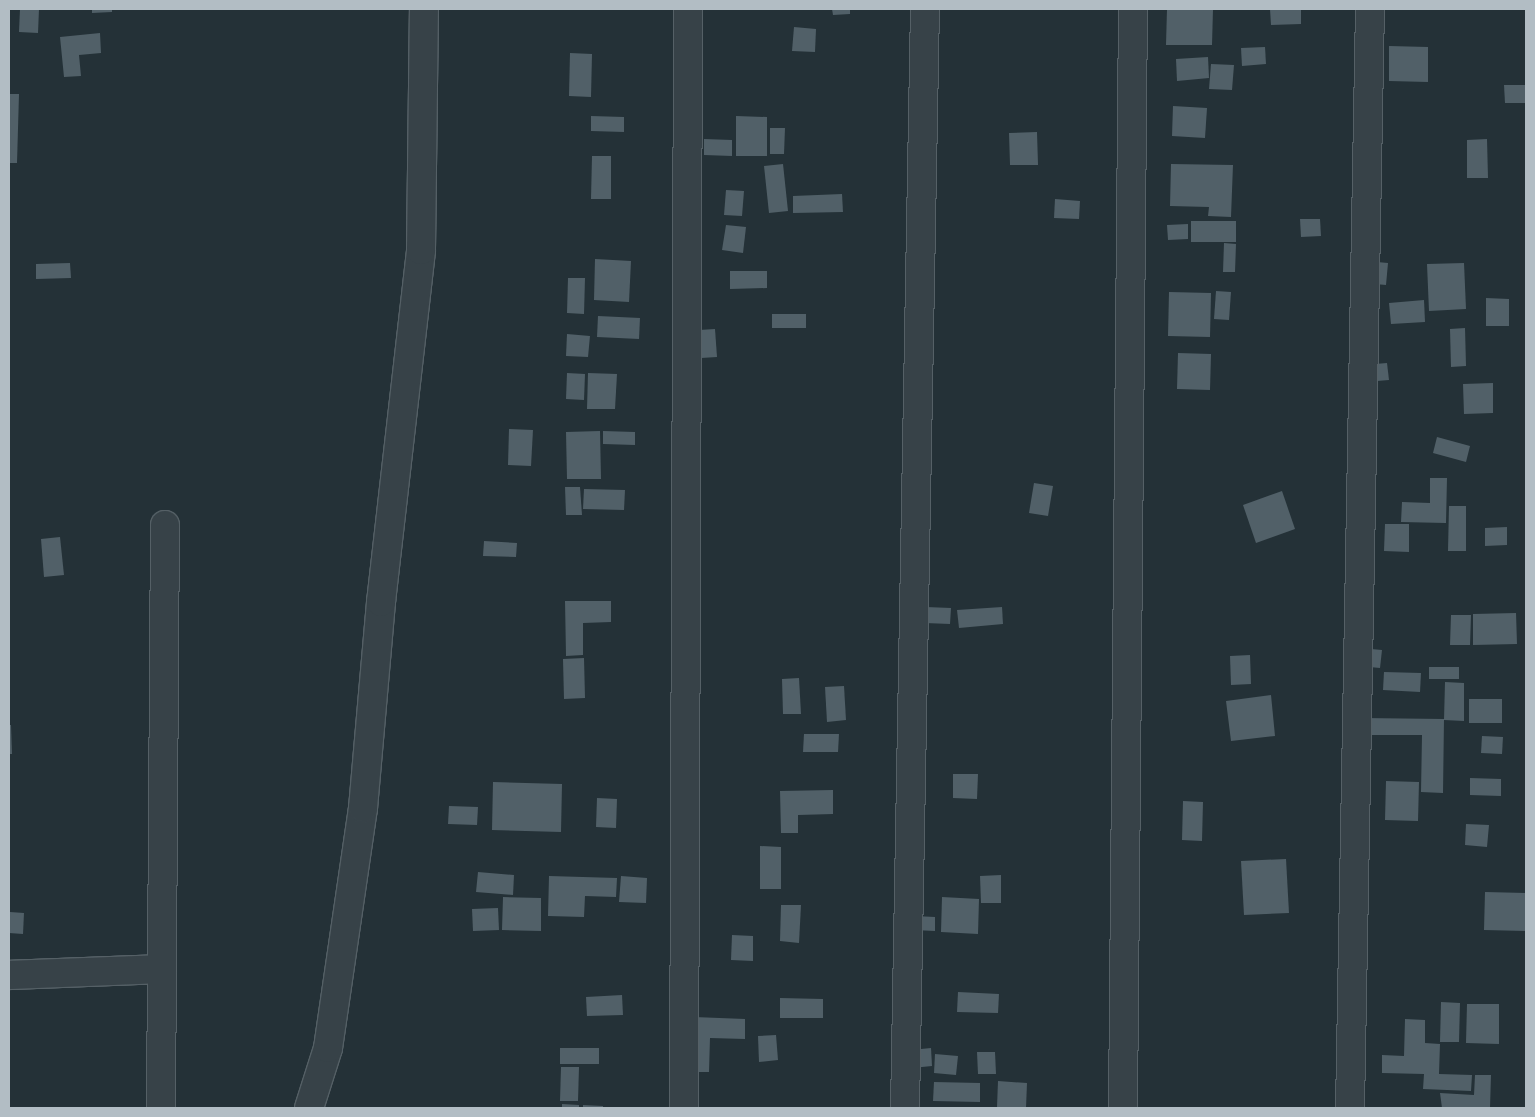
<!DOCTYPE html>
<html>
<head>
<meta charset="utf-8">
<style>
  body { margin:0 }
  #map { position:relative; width:1535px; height:1117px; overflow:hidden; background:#243137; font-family:Overpass,sans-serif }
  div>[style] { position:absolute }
  .building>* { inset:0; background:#516068 }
  .roads { filter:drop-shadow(1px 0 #556066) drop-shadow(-1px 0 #556066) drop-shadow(0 1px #556066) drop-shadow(0 -1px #556066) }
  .minor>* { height:28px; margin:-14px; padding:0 14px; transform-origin:14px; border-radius:14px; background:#374248 }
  span { translate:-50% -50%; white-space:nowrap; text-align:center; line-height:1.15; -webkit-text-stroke:5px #1d272c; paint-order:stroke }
  .frame { position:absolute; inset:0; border:10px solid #b2bdc4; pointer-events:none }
</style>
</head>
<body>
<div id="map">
  <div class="building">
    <div style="clip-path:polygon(20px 9px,39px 9px,38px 33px,19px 32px)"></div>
    <div style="clip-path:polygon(92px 9px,112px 9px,112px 12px,92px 13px)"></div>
    <div style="clip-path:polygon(832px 9px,850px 9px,850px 14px,833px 15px)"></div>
    <div style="clip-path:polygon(1167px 9px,1213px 9px,1212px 45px,1166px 45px)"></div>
    <div style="clip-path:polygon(1270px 9px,1301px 9px,1301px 24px,1271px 25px)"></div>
    <div style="clip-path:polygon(794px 27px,816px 29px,815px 52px,792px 51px)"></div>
    <div style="clip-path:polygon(100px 33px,101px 53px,79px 55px,81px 76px,64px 77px,60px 37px)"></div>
    <div style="clip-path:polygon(1389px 46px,1428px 47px,1428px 82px,1389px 81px)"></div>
    <div style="clip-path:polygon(1265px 47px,1266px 64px,1242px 66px,1241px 48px)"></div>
    <div style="clip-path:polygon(570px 53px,592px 54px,591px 97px,569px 96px)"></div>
    <div style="clip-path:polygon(1208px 57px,1209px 78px,1177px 81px,1176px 59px)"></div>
    <div style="clip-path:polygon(1211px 64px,1234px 65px,1232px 90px,1209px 89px)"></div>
    <div style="clip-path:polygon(1504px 85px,1526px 85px,1526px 103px,1505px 103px)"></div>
    <div style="clip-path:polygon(9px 94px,19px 94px,17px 163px,9px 163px)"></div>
    <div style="clip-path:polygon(1173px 106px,1207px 108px,1205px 138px,1172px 136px)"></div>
    <div style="clip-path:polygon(591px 116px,624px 117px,624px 132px,591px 131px)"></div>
    <div style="clip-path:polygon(736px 116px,767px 117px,767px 156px,736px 156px)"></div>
    <div style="clip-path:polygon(770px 128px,785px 128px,784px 154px,770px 154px)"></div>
    <div style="clip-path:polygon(1037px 132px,1038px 165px,1010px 165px,1009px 133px)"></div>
    <div style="clip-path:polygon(704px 139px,732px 140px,732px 156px,704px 155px)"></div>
    <div style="clip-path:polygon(1487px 139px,1488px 178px,1467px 178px,1467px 140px)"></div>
    <div style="clip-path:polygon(592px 156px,611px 156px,611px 199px,591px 199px)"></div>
    <div style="clip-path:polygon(783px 164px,788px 211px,769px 213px,764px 166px)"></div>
    <div style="clip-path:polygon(1171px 164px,1233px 165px,1231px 217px,1208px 216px,1209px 207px,1170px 206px)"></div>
    <div style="clip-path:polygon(726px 190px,744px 191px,742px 216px,724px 215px)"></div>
    <div style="clip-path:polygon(842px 194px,843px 212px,793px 213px,793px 196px)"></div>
    <div style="clip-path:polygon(1055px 199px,1080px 201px,1079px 219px,1054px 218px)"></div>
    <div style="clip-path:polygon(1300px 219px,1320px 219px,1321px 236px,1301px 237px)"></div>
    <div style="clip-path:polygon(1191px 221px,1236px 221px,1236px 242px,1191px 242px)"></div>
    <div style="clip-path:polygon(1188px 224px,1188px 239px,1168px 240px,1167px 225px)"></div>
    <div style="clip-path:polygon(726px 225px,746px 227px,743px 253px,722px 250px)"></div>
    <div style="clip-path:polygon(1224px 243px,1236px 244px,1235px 272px,1223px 272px)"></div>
    <div style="clip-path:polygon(595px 259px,631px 261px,629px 302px,594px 300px)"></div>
    <div style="clip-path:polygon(1366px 261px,1388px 263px,1386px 285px,1364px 283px)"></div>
    <div style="clip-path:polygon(70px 263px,71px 278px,36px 279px,36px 264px)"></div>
    <div style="clip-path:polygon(1464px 263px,1466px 309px,1429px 311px,1427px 264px)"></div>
    <div style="clip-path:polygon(730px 271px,767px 271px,767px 288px,730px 289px)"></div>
    <div style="clip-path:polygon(568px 278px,585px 278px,584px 314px,567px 313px)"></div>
    <div style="clip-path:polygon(1216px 291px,1231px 292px,1229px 320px,1214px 319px)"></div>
    <div style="clip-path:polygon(1169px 292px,1211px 293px,1210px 337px,1168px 336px)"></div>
    <div style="clip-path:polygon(1486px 298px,1509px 299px,1509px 326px,1486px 326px)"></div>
    <div style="clip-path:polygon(1424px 300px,1425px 322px,1391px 324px,1389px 303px)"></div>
    <div style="clip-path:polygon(772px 314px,806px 314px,806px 328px,772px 328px)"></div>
    <div style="clip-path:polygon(598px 316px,640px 318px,639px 339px,597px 337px)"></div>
    <div style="clip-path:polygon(1465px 328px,1466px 366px,1451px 367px,1450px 329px)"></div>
    <div style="clip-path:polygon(715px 329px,717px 357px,701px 358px,699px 330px)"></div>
    <div style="clip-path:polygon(567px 334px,590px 336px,588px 357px,566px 356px)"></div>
    <div style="clip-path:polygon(1178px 353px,1211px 354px,1210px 390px,1177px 389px)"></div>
    <div style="clip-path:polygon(1387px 363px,1389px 380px,1365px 382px,1363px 365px)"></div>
    <div style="clip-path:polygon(567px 373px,585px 374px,584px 400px,566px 399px)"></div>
    <div style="clip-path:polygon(588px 373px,617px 374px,615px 409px,587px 409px)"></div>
    <div style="clip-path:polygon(1493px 383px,1493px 413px,1464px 414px,1463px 384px)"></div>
    <div style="clip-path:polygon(509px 429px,533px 430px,531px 466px,508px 465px)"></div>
    <div style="clip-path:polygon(600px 431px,601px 479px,567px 479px,566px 432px)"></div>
    <div style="clip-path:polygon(603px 431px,635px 432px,635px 445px,603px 444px)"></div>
    <div style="clip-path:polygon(1437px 437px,1470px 446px,1466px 462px,1433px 453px)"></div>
    <div style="clip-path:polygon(1430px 478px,1447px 478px,1446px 523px,1401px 522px,1402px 502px,1430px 503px)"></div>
    <div style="clip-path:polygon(1034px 483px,1053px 486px,1048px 516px,1029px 513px)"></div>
    <div style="clip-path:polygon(565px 487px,580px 487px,582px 515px,566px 515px)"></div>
    <div style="clip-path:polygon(584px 489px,625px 490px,624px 510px,583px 509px)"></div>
    <div style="clip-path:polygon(1282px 491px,1295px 529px,1256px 543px,1243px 505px)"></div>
    <div style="clip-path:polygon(1449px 506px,1466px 506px,1466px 551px,1448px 551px)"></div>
    <div style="clip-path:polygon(1385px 524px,1409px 524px,1409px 552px,1384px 551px)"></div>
    <div style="clip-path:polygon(1507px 527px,1507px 545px,1485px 546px,1485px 528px)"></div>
    <div style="clip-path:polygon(60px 537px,64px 575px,44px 577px,41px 539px)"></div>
    <div style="clip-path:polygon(484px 541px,517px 543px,516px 557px,483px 556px)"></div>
    <div style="clip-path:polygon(565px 601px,611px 601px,611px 622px,583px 623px,583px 655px,566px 656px)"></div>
    <div style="clip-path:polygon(926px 607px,951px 608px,950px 624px,925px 623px)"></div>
    <div style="clip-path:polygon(1002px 607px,1003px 624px,959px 628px,957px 610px)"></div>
    <div style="clip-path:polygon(1516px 613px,1517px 644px,1473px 645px,1473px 614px)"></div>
    <div style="clip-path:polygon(1451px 615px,1471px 615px,1470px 645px,1450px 645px)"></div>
    <div style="clip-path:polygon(1360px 648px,1382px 650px,1380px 668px,1359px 666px)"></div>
    <div style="clip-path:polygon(1250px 655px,1251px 684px,1231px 685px,1230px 656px)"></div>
    <div style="clip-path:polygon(584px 658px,585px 698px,564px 699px,563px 659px)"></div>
    <div style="clip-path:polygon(1429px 667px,1459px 667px,1459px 679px,1429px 679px)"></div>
    <div style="clip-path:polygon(1384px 672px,1421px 673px,1420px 692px,1383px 690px)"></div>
    <div style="clip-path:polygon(799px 678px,801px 714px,783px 714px,782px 679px)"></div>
    <div style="clip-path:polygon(1445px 682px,1464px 683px,1464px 721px,1444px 720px)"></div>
    <div style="clip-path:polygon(844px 686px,846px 720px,827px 722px,825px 687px)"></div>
    <div style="clip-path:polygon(1271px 695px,1275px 736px,1231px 741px,1226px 701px)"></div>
    <div style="clip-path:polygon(1469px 699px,1502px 699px,1502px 723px,1469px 723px)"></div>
    <div style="clip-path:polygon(1362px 718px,1444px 719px,1443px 793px,1421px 792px,1422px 735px,1361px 735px)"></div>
    <div style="clip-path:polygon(9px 725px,11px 725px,12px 754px,9px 754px)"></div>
    <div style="clip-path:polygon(804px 734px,839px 734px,838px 752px,803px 752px)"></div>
    <div style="clip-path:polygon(1482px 736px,1503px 737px,1502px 754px,1481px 753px)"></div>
    <div style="clip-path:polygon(953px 774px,978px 774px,977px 799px,953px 798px)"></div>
    <div style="clip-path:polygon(1470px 778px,1501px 779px,1501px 796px,1470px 795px)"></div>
    <div style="clip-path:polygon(1386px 781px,1419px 782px,1418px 821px,1385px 820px)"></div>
    <div style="clip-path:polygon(493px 782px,562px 784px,561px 832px,492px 830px)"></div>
    <div style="clip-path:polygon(833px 790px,833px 814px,798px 815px,798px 833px,781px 833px,780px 791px)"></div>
    <div style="clip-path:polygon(597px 798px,617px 799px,616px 828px,596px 827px)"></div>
    <div style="clip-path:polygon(1183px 801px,1203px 802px,1202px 841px,1182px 840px)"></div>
    <div style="clip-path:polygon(449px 806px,478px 807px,477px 825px,448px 824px)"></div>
    <div style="clip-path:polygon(1466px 824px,1489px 825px,1487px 847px,1465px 845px)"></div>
    <div style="clip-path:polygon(760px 846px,781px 847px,781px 889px,760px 889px)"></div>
    <div style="clip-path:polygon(1286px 859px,1289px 913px,1244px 915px,1241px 861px)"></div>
    <div style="clip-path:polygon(478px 872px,514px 875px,513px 895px,476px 892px)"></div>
    <div style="clip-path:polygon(1001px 875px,1001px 903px,981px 903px,980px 876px)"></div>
    <div style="clip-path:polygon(549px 876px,617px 878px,616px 897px,585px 896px,584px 917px,548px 916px)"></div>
    <div style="clip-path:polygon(621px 876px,647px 878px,646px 903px,619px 902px)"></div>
    <div style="clip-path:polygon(1485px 892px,1526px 893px,1526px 931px,1484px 930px)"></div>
    <div style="clip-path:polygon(503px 897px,541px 898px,541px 931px,502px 930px)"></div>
    <div style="clip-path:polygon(942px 897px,979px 899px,978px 934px,941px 932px)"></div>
    <div style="clip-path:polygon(781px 905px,801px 905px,799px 943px,780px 941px)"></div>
    <div style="clip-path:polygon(498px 908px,499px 930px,473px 931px,472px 909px)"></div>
    <div style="clip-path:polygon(10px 912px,24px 913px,23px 934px,9px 933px)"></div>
    <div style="clip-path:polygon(915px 916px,935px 917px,935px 931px,914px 930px)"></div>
    <div style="clip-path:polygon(732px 935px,753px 936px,753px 961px,731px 960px)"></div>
    <div style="clip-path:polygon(958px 992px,999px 994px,998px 1013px,957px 1012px)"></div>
    <div style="clip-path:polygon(622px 995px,623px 1015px,587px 1016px,586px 997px)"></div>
    <div style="clip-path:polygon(780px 998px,823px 999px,823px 1018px,780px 1018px)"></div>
    <div style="clip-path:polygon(1441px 1002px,1460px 1003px,1459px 1042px,1440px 1042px)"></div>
    <div style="clip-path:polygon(1467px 1004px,1499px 1004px,1499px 1044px,1466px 1043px)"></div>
    <div style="clip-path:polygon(694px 1017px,745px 1019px,745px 1039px,710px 1038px,709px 1072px,692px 1072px)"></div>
    <div style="clip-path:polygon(1405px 1019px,1425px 1020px,1425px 1043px,1440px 1044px,1439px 1074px,1472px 1075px,1471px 1091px,1423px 1089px,1424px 1074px,1382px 1073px,1382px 1055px,1404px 1056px)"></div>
    <div style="clip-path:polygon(776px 1035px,778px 1060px,759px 1062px,758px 1036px)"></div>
    <div style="clip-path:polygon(560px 1048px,599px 1048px,599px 1064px,560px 1064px)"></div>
    <div style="clip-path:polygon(931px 1048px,932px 1066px,912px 1068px,911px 1050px)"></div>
    <div style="clip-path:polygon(977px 1052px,995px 1052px,996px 1074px,978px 1074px)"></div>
    <div style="clip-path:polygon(935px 1054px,958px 1056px,956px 1075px,934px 1073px)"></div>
    <div style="clip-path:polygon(561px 1067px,579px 1067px,578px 1101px,560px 1101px)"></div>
    <div style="clip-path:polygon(1475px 1075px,1491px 1075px,1490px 1108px,1442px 1108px,1440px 1093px,1474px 1095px)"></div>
    <div style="clip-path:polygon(998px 1081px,1027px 1083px,1026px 1108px,997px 1107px)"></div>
    <div style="clip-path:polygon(934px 1082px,980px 1083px,980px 1102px,933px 1101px)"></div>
    <div style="clip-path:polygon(562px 1104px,579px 1105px,579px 1108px,562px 1108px)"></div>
    <div style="clip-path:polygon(583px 1105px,603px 1106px,603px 1108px,583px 1108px)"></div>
  </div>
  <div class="roads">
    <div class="minor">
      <div style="left:9px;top:975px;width:153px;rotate:-2.2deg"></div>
      <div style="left:161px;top:1108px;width:583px;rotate:-89.61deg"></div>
      <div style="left:309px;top:1108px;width:63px;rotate:-72.4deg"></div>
      <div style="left:328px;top:1048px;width:243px;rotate:-81.7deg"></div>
      <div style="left:363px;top:808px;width:207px;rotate:-85deg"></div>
      <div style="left:381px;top:602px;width:354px;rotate:-83.5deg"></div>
      <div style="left:421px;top:250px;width:241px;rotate:-89.3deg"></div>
      <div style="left:684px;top:1108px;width:1099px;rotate:-89.79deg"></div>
      <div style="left:905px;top:1108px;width:1099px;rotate:-88.96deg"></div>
      <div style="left:1123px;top:1108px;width:1099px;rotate:-89.48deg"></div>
      <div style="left:1350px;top:1108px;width:1099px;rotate:-88.96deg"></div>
    </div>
  </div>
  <div class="frame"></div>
</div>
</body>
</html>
